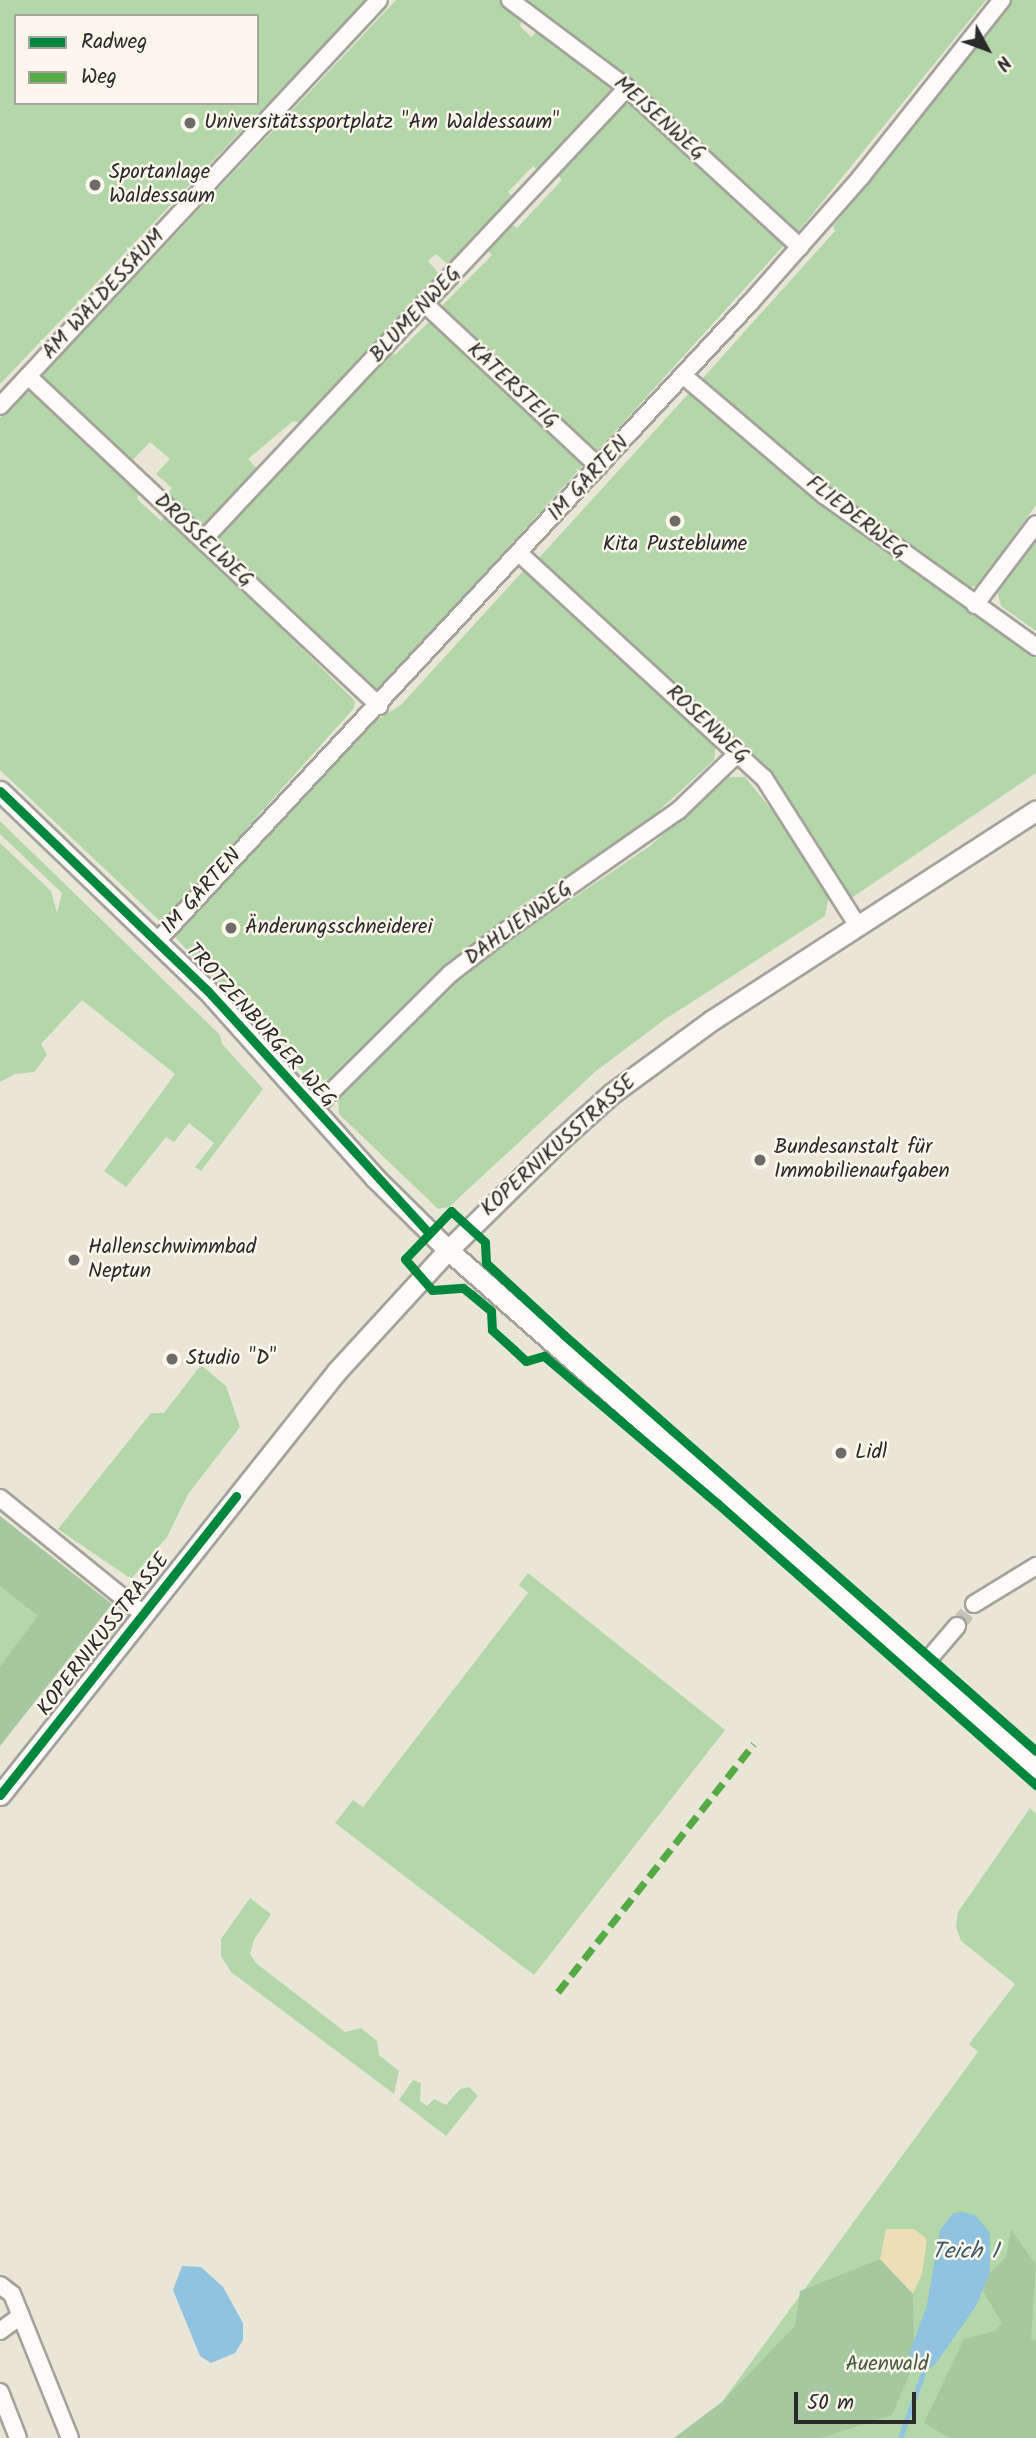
<!DOCTYPE html>
<html>
<head>
<meta charset="utf-8">
<style>
  body { margin:0 }
  #map { position:relative; width:1036px; height:2438px; overflow:hidden; background:#e9e6d8; font-family:Kalam,sans-serif }
  div>[style] { position:absolute }
  .green>* { inset:0; background:#b4d7a9 }
  .forest>* { inset:0; background:#a5c89f }
  .sand>* { inset:0; background:#ecdfb8 }
  .water>* { inset:0; background:#8fc3df }
  .stream>* { height:5px; margin:-2.5px; padding:0 2.5px; transform-origin:2.5px; border-radius:2.5px; background:#8fc3df }
  .minor-tunnel>* { height:16px; margin-top:-8px; transform-origin:0; background:repeating-linear-gradient(90deg,#c3c1b5 0 16px,transparent 0 24px) }
  .roads { filter:drop-shadow(2px 0 #a4a39b) drop-shadow(-2px 0 #a4a39b) drop-shadow(0 2px #a4a39b) drop-shadow(0 -2px #a4a39b) }
  .minor>* { height:16px; margin:-8px; padding:0 8px; transform-origin:8px; border-radius:8px; background:#fcfbf9 }
  .tertiary>* { height:19px; margin:-9.5px; padding:0 9.5px; transform-origin:9.5px; border-radius:9.5px; background:#fcfbf9 }
  .quiet>* { height:7px; margin-top:-3.5px; transform-origin:0; background:repeating-linear-gradient(90deg,#54ab44 0 14px,transparent 0 21px) }
  .cycleway>* { height:9px; margin:-4.5px; padding:0 4.5px; transform-origin:4.5px; border-radius:4.5px; background:#00873e }
  .dots>* { width:19px; height:19px; translate:-50% -50%; box-sizing:border-box; border:4px solid #fbf7ec; border-radius:50% }
  span { translate:-50% -50%; white-space:nowrap; text-align:center; line-height:1.15; -webkit-text-stroke:5px #fbf7ec; paint-order:stroke }
  .street-label { font-size:21px; color:#2b2b2b }
  .poi-label { font-size:21px; color:#2b2b2b }
  .left { translate:0 -50%; text-align:left }
  .park-label { font-size:21px; color:#475b45 }
  .water-label { font-size:23px; color:#415b6b; font-style:italic }
  .legend { position:absolute; left:14px; top:14px; width:245px; height:91px; box-sizing:border-box; background:#fbf7ec; border:2px solid #a8a59f; margin:0; padding:9px 12px; list-style:none; font-size:21px; color:#2b2b2b }
  .legend li { display:flex; align-items:center; gap:14px; height:35px }
  .legend b { width:35px; border:2px solid #a8a59f }
  .north { position:absolute; left:952px; top:14px; width:70px; height:70px; -webkit-text-stroke:5px #fbf7ec; paint-order:stroke; rotate:131deg; font-size:19px; font-weight:700; line-height:28px; text-align:center; color:#2b2b2b }
  .north::after { content:''; display:block; margin:auto; width:24px; height:32px; background:#2b2b2b; clip-path:polygon(50% 0,100% 100%,50% 72%,0 100%) }
  .scale { position:absolute; left:794px; top:2392px; width:122px; height:32px; box-sizing:border-box; border:4px solid #2b2b2b; border-top:0; padding-left:9px; font-size:21px; line-height:24px; white-space:nowrap; color:#2b2b2b; -webkit-text-stroke:5px #fbf7ec; paint-order:stroke }
</style>
</head>
<body>
<div id="map">
  <div class="green">
    <div style="clip-path:polygon(evenodd,0 0,366px 0,0 384px,0 0,16px 16px,257px 16px,257px 103px,16px 103px,16px 16px)"></div>
    <div style="clip-path:polygon(396px 0,500px 0,523px 15px,520px 26px,531px 37px,540px 29px,617px 91px,540px 173px,533px 166px,508px 192px,517px 201px,453px 269px,436px 254px,428px 261px,442px 277px,315px 413px,301px 423px,293px 421px,248px 459px,261px 473px,204px 532px,166px 496px,172px 488px,156px 474px,170px 459px,150px 442px,129px 464px,39px 379px)"></div>
    <div style="clip-path:polygon(518px 0,986px 0,797px 233px,619px 72px)"></div>
    <div style="clip-path:polygon(1012px 0,1036px 0,1036px 505px,977px 586px,960px 588px,917px 560px,739px 418px,702px 379px,835px 231px,833px 226px)"></div>
    <div style="clip-path:polygon(626px 98px,785px 244px,592px 457px,436px 312px,492px 255px,485px 248px,509px 222px,517px 228px,562px 180px,555px 172px)"></div>
    <div style="clip-path:polygon(434px 317px,584px 464px,376px 692px,210px 540px,383px 355px,396px 354px)"></div>
    <div style="clip-path:polygon(28px 388px,140px 490px,137px 499px,161px 521px,167px 515px,355px 701px,354px 708px,162px 923px,0 770px,0 418px)"></div>
    <div style="clip-path:polygon(690px 392px,873px 544px,1036px 655px,1036px 773px,850px 899px,777px 781px,538px 559px)"></div>
    <div style="clip-path:polygon(1036px 538px,1036px 631px,1001px 606px,997px 590px)"></div>
    <div style="clip-path:polygon(524px 570px,669px 695px,667px 699px,716px 745px,714px 760px,638px 830px,519px 907px,469px 946px,330px 1079px,311px 1081px,174px 936px,370px 724px,401px 705px)"></div>
    <div style="clip-path:polygon(727px 777px,745px 777px,795px 839px,829px 896px,825px 916px,664px 1020px,596px 1071px,449px 1207px,438px 1209px,339px 1114px,338px 1096px,477px 963px,650px 846px)"></div>
    <div style="clip-path:polygon(0 821px,220px 1035px,222px 1044px,263px 1089px,201px 1171px,195px 1167px,214px 1143px,189px 1123px,174px 1142px,166px 1137px,126px 1187px,104px 1171px,175px 1074px,82px 1000px,41px 1044px,47px 1055px,34px 1072px,15px 1074px,0 1082px,0 843px,51px 891px,57px 913px,62px 893px,0 834px)"></div>
    <div style="clip-path:polygon(201px 1365px,226px 1386px,240px 1427px,188px 1494px,167px 1537px,131px 1579px,58px 1529px,151px 1413px,164px 1413px)"></div>
    <div style="clip-path:polygon(528px 1573px,725px 1730px,534px 1975px,335px 1823px,353px 1800px,363px 1807px,528px 1593px,519px 1585px)"></div>
    <div style="clip-path:polygon(0 1586px,39px 1616px,0 1666px)"></div>
    <div style="clip-path:polygon(1030px 1808px,1036px 1814px,1036px 2438px,674px 2438px,722px 2402px,978px 2052px,969px 2044px,1015px 1984px,961px 1941px,956px 1927px,958px 1912px)"></div>
    <div style="clip-path:polygon(250px 1898px,271px 1914px,254px 1940px,250px 1954px,256px 1963px,345px 2032px,361px 2028px,377px 2041px,379px 2055px,399px 2071px,394px 2094px,231px 1972px,221px 1956px,221px 1939px)"></div>
    <div style="clip-path:polygon(413px 2080px,421px 2083px,420px 2101px,427px 2106px,434px 2099px,446px 2105px,460px 2089px,469px 2087px,478px 2096px,446px 2136px,399px 2100px)"></div>
  </div>
  <div class="forest">
    <div style="clip-path:polygon(0 1516px,112px 1604px,0 1746px,0 1666px,38px 1616px,0 1586px)"></div>
    <div style="clip-path:polygon(1011px 2229px,1036px 2265px,1031px 2339px,1036px 2340px,1036px 2438px,949px 2438px,924px 2423px,964px 2339px,995px 2331px,1002px 2323px,983px 2291px,990px 2273px,1006px 2257px)"></div>
    <div style="clip-path:polygon(880px 2259px,913px 2294px,914px 2341px,909px 2354px,914px 2364px,892px 2415px,821px 2438px,674px 2438px,722px 2402px,795px 2326px,800px 2291px)"></div>
  </div>
  <div class="sand">
    <div style="clip-path:polygon(886px 2229px,914px 2229px,927px 2239px,922px 2274px,913px 2294px,880px 2259px)"></div>
  </div>
  <div class="water">
    <div style="clip-path:polygon(963px 2212px,975px 2215px,990px 2233px,990px 2273px,976px 2306px,934px 2366px,924px 2370px,914px 2364px,909px 2354px,927px 2305px,940px 2230px,953px 2213px)"></div>
    <div style="clip-path:polygon(182px 2266px,201px 2267px,223px 2287px,243px 2323px,243px 2340px,235px 2353px,211px 2363px,200px 2356px,173px 2290px)"></div>
  </div>
  <div class="stream">
    <div style="left:900px;top:2438px;width:72px;rotate:-70.6deg"></div>
  </div>
  <div class="minor-tunnel">
    <div style="left:957px;top:1626px;width:28px;rotate:-52deg"></div>
  </div>
  <div class="roads">
    <div class="minor">
      <div style="left:510px;top:0;width:146px;rotate:36.9deg"></div>
      <div style="left:627px;top:88px;width:235px;rotate:42.6deg"></div>
      <div style="left:425px;top:304px;width:238px;rotate:43.1deg"></div>
      <div style="left:28px;top:376px;width:482px;rotate:43.2deg"></div>
      <div style="left:684px;top:376px;width:184px;rotate:40.4deg"></div>
      <div style="left:824px;top:495px;width:261px;rotate:35.6deg"></div>
      <div style="left:0;top:406px;width:555px;rotate:-46.97deg"></div>
      <div style="left:203px;top:540px;width:620px;rotate:-46.83deg"></div>
      <div style="left:520px;top:554px;width:331px;rotate:42.6deg"></div>
      <div style="left:764px;top:778px;width:175px;rotate:57.6deg"></div>
      <div style="left:975px;top:605px;width:101px;rotate:-53deg"></div>
      <div style="left:158px;top:940px;width:870px;rotate:-47.1deg"></div>
      <div style="left:750px;top:303px;width:168px;rotate:-48.6deg"></div>
      <div style="left:861px;top:177px;width:226px;rotate:-51.5deg"></div>
      <div style="left:313px;top:1110px;width:193px;rotate:-44.8deg"></div>
      <div style="left:450px;top:974px;width:72px;rotate:-37.7deg"></div>
      <div style="left:507px;top:930px;width:210px;rotate:-34.9deg"></div>
      <div style="left:679px;top:810px;width:82px;rotate:-44deg"></div>
      <div style="left:0;top:1498px;width:184px;rotate:39deg"></div>
      <div style="left:974px;top:1604px;width:73px;rotate:-31.5deg"></div>
      <div style="left:922px;top:1667px;width:54px;rotate:-49.5deg"></div>
      <div style="left:0;top:2285px;width:15px;rotate:37deg"></div>
      <div style="left:12px;top:2294px;width:155px;rotate:68.1deg"></div>
      <div style="left:0;top:2331px;width:26px;rotate:-36deg"></div>
      <div style="left:0;top:2392px;width:49px;rotate:68.6deg"></div>
    </div>
    <div class="tertiary">
      <div style="left:0;top:791px;width:287px;rotate:43.9deg"></div>
      <div style="left:207px;top:990px;width:252px;rotate:48.2deg"></div>
      <div style="left:375px;top:1178px;width:103px;rotate:44.6deg"></div>
      <div style="left:448px;top:1250px;width:784px;rotate:41.38deg"></div>
      <div style="left:0;top:1795px;width:542px;rotate:-51.52deg"></div>
      <div style="left:337px;top:1371px;width:164px;rotate:-47.5deg"></div>
      <div style="left:448px;top:1250px;width:157px;rotate:-44.5deg"></div>
      <div style="left:560px;top:1140px;width:69px;rotate:-42deg"></div>
      <div style="left:611px;top:1094px;width:125px;rotate:-36.2deg"></div>
      <div style="left:712px;top:1020px;width:386px;rotate:-32.9deg"></div>
    </div>
  </div>
  <div class="quiet">
    <div style="left:558px;top:1992px;width:316px;rotate:-51.7deg"></div>
  </div>
  <div class="cycleway">
    <div style="left:0;top:791px;width:287px;rotate:43.9deg"></div>
    <div style="left:207px;top:990px;width:328px;rotate:47.6deg"></div>
    <div style="left:1036px;top:1751px;width:629px;rotate:-138.61deg"></div>
    <div style="left:564px;top:1335px;width:106px;rotate:-137.3deg"></div>
    <div style="left:486px;top:1263px;width:21px;rotate:-93deg"></div>
    <div style="left:485px;top:1242px;width:46px;rotate:-137.6deg"></div>
    <div style="left:451px;top:1211px;width:66px;rotate:133.8deg"></div>
    <div style="left:405px;top:1259px;width:41px;rotate:48.9deg"></div>
    <div style="left:432px;top:1290px;width:31px;rotate:-4deg"></div>
    <div style="left:463px;top:1288px;width:11px;rotate:38deg"></div>
    <div style="left:472px;top:1295px;width:25px;rotate:40deg"></div>
    <div style="left:491px;top:1311px;width:19px;rotate:87deg"></div>
    <div style="left:492px;top:1330px;width:30px;rotate:42deg"></div>
    <div style="left:514px;top:1350px;width:16px;rotate:43deg"></div>
    <div style="left:526px;top:1361px;width:19px;rotate:-16deg"></div>
    <div style="left:544px;top:1356px;width:227px;rotate:40.4deg"></div>
    <div style="left:717px;top:1503px;width:426px;rotate:41.5deg"></div>
    <div style="left:0;top:1795px;width:381px;rotate:-51.7deg"></div>
  </div>
  <div class="dots">
    <div style="left:190px;top:123px;background:#6e6c68"></div>
    <div style="left:95px;top:185px;background:#6e6c68"></div>
    <div style="left:675px;top:521px;background:#6e6c68"></div>
    <div style="left:231px;top:928px;background:#6e6c68"></div>
    <div style="left:760px;top:1160px;background:#6e6c68"></div>
    <div style="left:74px;top:1260px;background:#6e6c68"></div>
    <div style="left:172px;top:1359px;background:#6e6c68"></div>
    <div style="left:841px;top:1453px;background:#6e6c68"></div>
  </div>
  <div class="street-label">
    <span style="left:659px;top:119px;rotate:42deg">MEISENWEG</span>
    <span style="left:104px;top:295px;rotate:-47deg">AM WALDESSAUM</span>
    <span style="left:416px;top:315px;rotate:-47deg">BLUMENWEG</span>
    <span style="left:512px;top:386px;rotate:43deg">KATERSTEIG</span>
    <span style="left:589px;top:479px;rotate:-47deg">IM GARTEN</span>
    <span style="left:856px;top:518px;rotate:38deg">FLIEDERWEG</span>
    <span style="left:203px;top:541px;rotate:43deg">DROSSELWEG</span>
    <span style="left:707px;top:725px;rotate:43deg">ROSENWEG</span>
    <span style="left:202px;top:892px;rotate:-48deg">IM GARTEN</span>
    <span style="left:519px;top:924px;rotate:-36deg">DAHLIENWEG</span>
    <span style="left:260px;top:1026px;rotate:48deg">TROTZENBURGER WEG</span>
    <span style="left:559px;top:1146px;rotate:-42deg">KOPERNIKUSSTRASSE</span>
    <span style="left:104px;top:1635px;rotate:-52deg">KOPERNIKUSSTRASSE</span>
  </div>
  <div class="poi-label">
    <span class="left" style="left:204px;top:123px">Universitätssportplatz "Am Waldessaum"</span>
    <span class="left" style="left:109px;top:185px">Sportanlage<br>Waldessaum</span>
    <span style="left:675px;top:545px">Kita Pusteblume</span>
    <span class="left" style="left:245px;top:928px">Änderungsschneiderei</span>
    <span class="left" style="left:774px;top:1160px">Bundesanstalt für<br>Immobilienaufgaben</span>
    <span class="left" style="left:88px;top:1260px">Hallenschwimmbad<br>Neptun</span>
    <span class="left" style="left:186px;top:1359px">Studio "D"</span>
    <span class="left" style="left:855px;top:1453px">Lidl</span>
  </div>
  <div class="park-label">
    <span style="left:887px;top:2365px">Auenwald</span>
  </div>
  <div class="water-label">
    <span style="left:965px;top:2252px">Teich 1</span>
  </div>
  <ul class="legend">
  <li><b style="height:9px;background:#00873e"></b>Radweg</li>
  <li><b style="height:9px;background:#54ab44"></b>Weg</li>
  </ul>
  <div class="north">N</div>
  <div class="scale">50 m</div>
</div>
</body>
</html>
